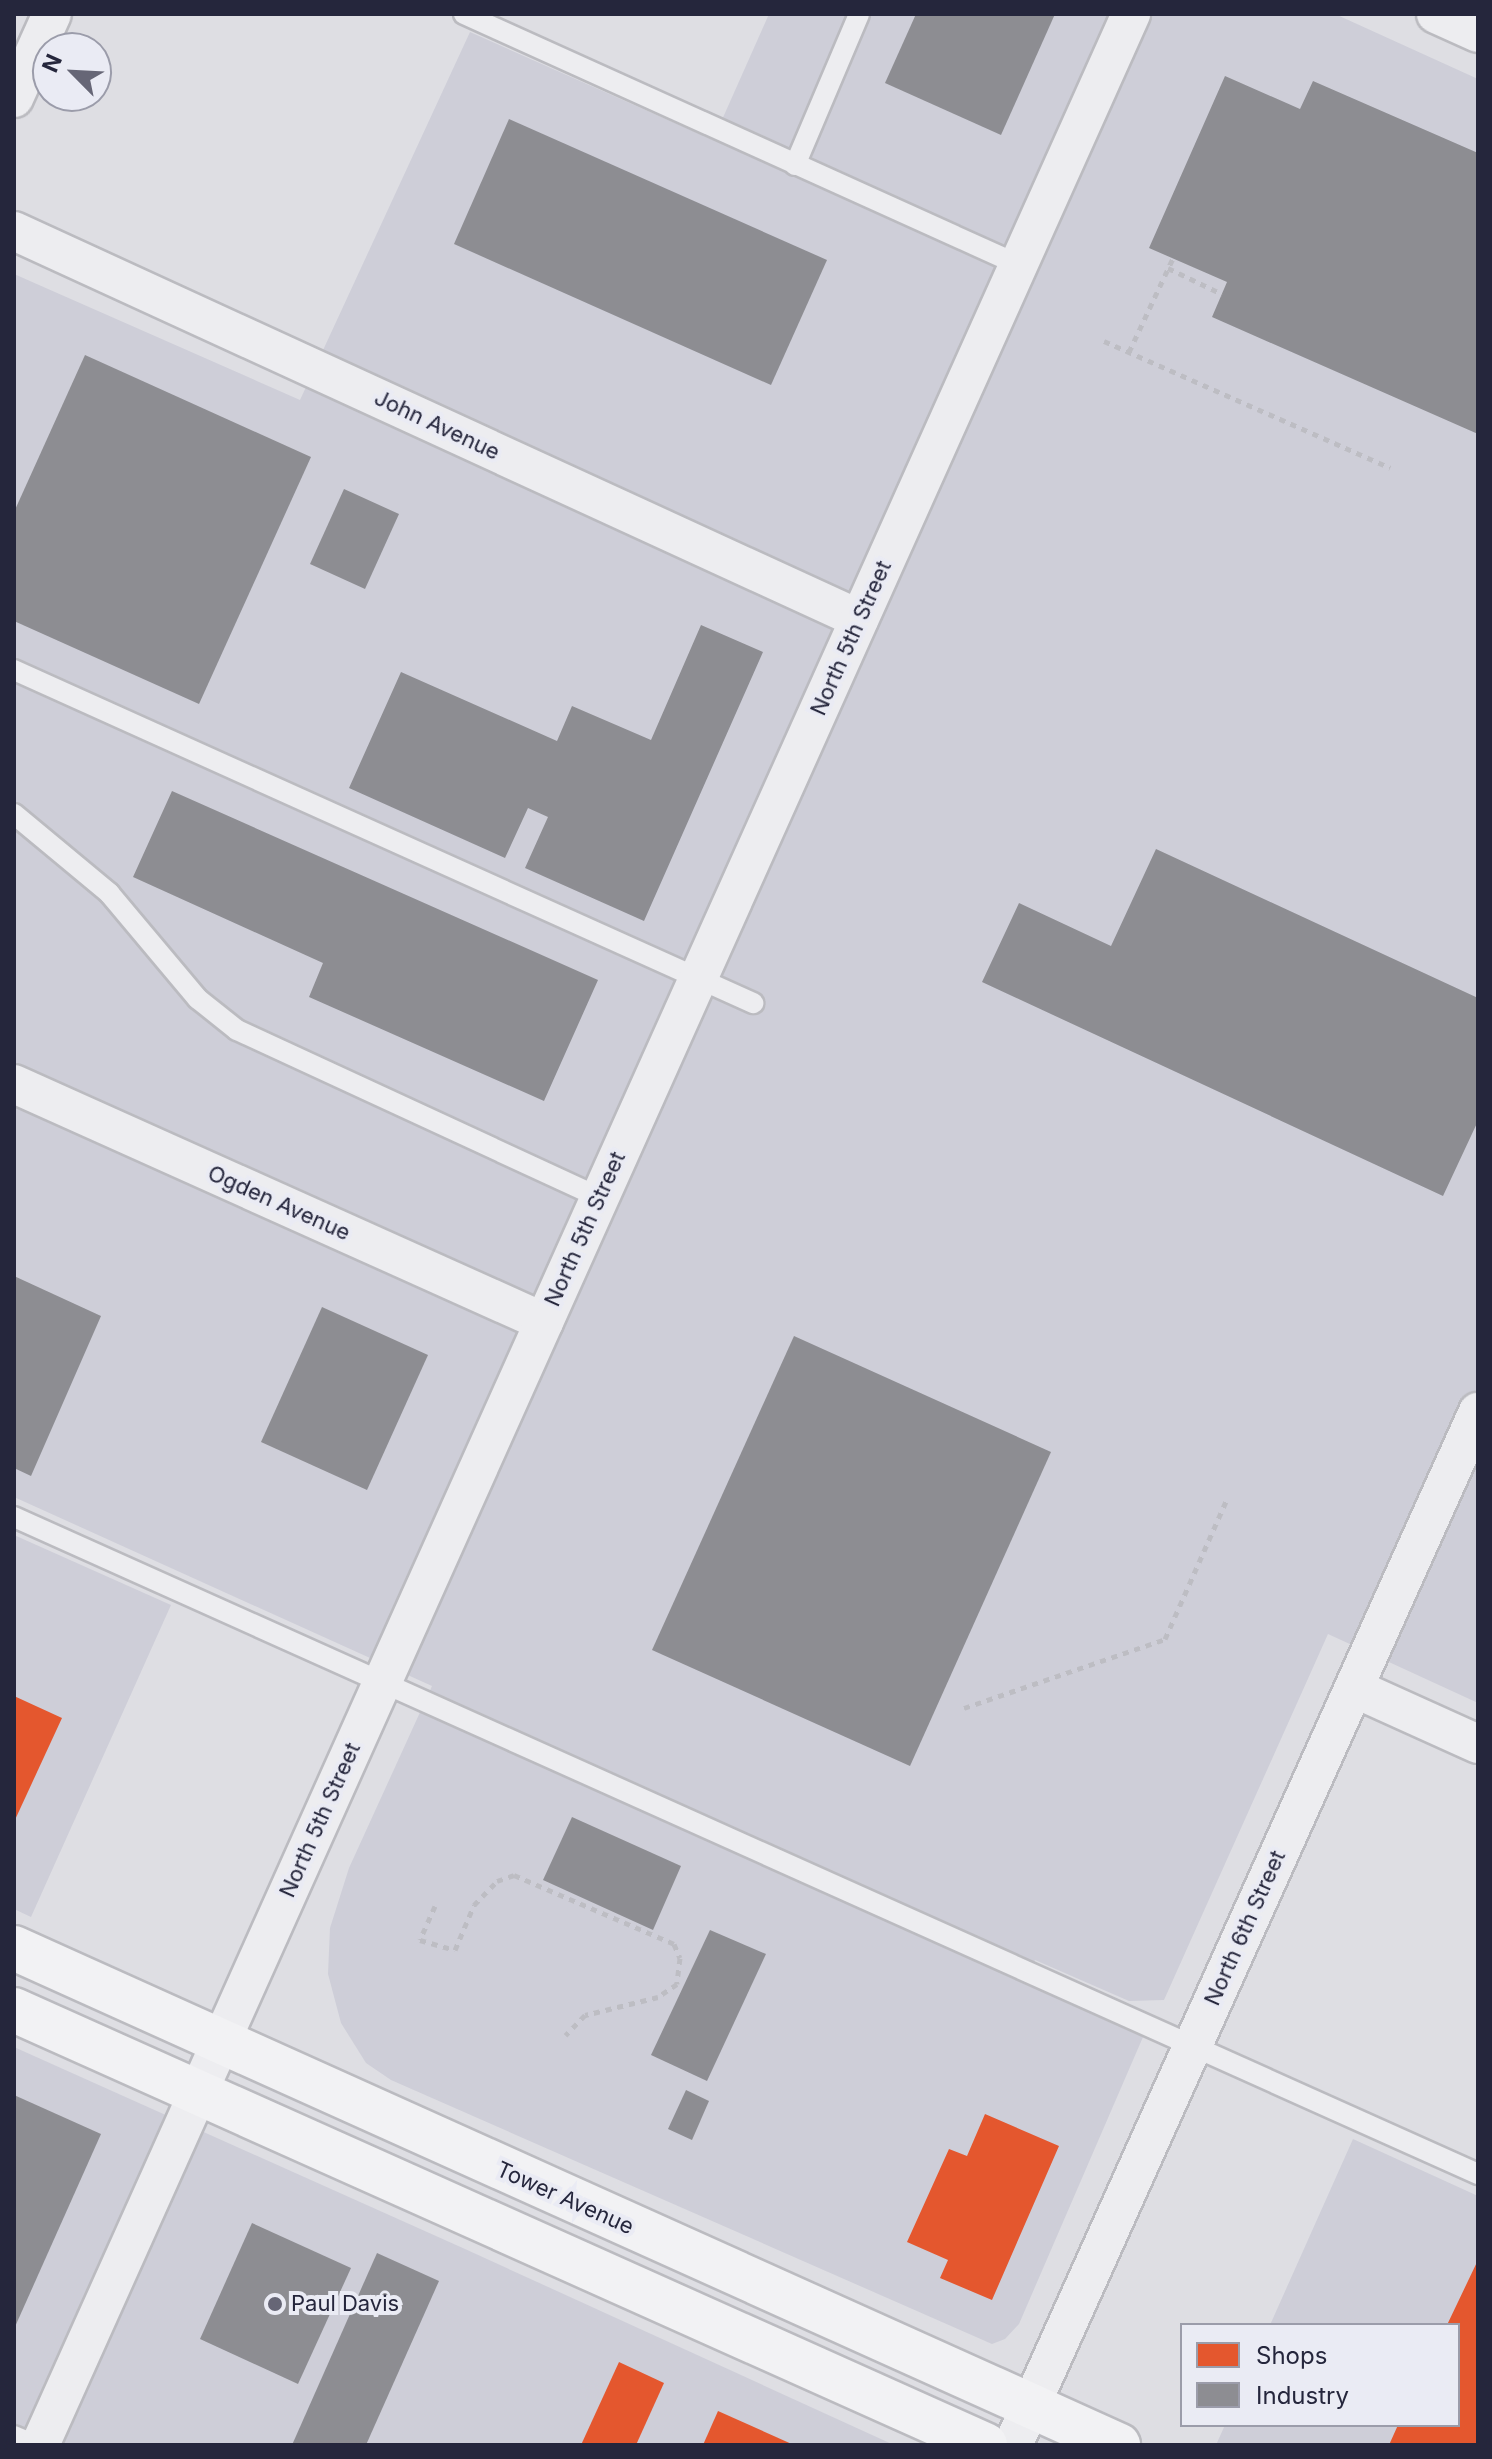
<!DOCTYPE html>
<html>
<head>
<meta charset="utf-8">
<style>
  body { margin:0 }
  #map { position:relative; width:1492px; height:2459px; overflow:hidden; background:#dedee3; font-family:Inter,sans-serif }
  div>[style] { position:absolute }
  .built>* { inset:0; background:#ceced8 }
  .shops>* { inset:0; background:#e4572e }
  .industry>* { inset:0; background:#8d8d92 }
  .path>* { height:5px; margin-top:-2.5px; transform-origin:0; background:repeating-linear-gradient(90deg,#bdbdc3 0 6px,transparent 0 12px) }
  .roads { filter:drop-shadow(2px 0 #bbbbc0) drop-shadow(-2px 0 #bbbbc0) drop-shadow(0 2px #bbbbc0) drop-shadow(0 -2px #bbbbc0) }
  .service>* { height:20px; margin:-10px; padding:0 10px; transform-origin:10px; border-radius:10px; background:#ededf0 }
  .minor>* { height:38px; margin:-19px; padding:0 19px; transform-origin:19px; border-radius:19px; background:#ededf0 }
  .primary>* { height:44px; margin:-22px; padding:0 22px; transform-origin:22px; border-radius:22px; background:#f2f2f4 }
  .dots>* { width:22px; height:22px; translate:-50% -50%; box-sizing:border-box; border:4px solid #eaebf4; border-radius:50% }
  span { translate:-50% -50%; white-space:nowrap; text-align:center; line-height:1.15; -webkit-text-stroke:8px #eaebf4; paint-order:stroke }
  .street-label { font-size:22px; color:#25263c }
  .poi-label { font-size:22px; color:#25263c }
  .left { translate:0 -50%; text-align:left }
  .frame { position:absolute; inset:0; border:16px solid #25263c; pointer-events:none }
  .legend { position:absolute; left:1180px; top:2323px; width:280px; height:104px; box-sizing:border-box; background:#eaebf4; border:2px solid #9b9caa; margin:0; padding:10px 14px; list-style:none; font-size:24px; color:#25263c }
  .legend li { display:flex; align-items:center; gap:16px; height:40px }
  .legend b { width:40px; border:2px solid #9b9caa }
  .north { position:absolute; left:32px; top:32px; width:80px; height:80px; box-sizing:border-box; background:#eaebf4; border:2px solid #9b9caa; border-radius:50%; rotate:294deg; font-size:22px; font-weight:700; line-height:32px; text-align:center; color:#25263c }
  .north::after { content:''; display:block; margin:auto; width:28px; height:36px; background:#666676; clip-path:polygon(50% 0,100% 100%,50% 72%,0 100%) }
</style>
</head>
<body>
<div id="map">
  <div class="built">
    <div style="clip-path:polygon(769px 14px,1335px 14px,1478px 79px,1478px 1703px,1328px 1634px,1164px 2000px,1129px 2001px,1035px 1960px,1025px 1983px,1143px 2037px,1019px 2324px,1005px 2339px,992px 2344px,391px 2080px,366px 2063px,341px 2023px,328px 1974px,330px 1928px,349px 1868px,432px 1686px,14px 1497px,14px 274px,300px 400px,470px 32px,713px 140px)"></div>
    <div style="clip-path:polygon(14px 1535px,171px 1605px,31px 1917px,14px 1909px)"></div>
    <div style="clip-path:polygon(14px 2047px,465px 2249px,894px 2445px,14px 2445px)"></div>
    <div style="clip-path:polygon(1353px 2139px,1478px 2196px,1478px 2445px,1216px 2445px,1225px 2425px,1458px 2425px,1458px 2325px,1270px 2325px)"></div>
  </div>
  <div class="shops">
    <div style="clip-path:polygon(14px 1696px,62px 1718px,14px 1822px)"></div>
    <div style="clip-path:polygon(985px 2114px,1059px 2146px,992px 2300px,940px 2278px,948px 2260px,907px 2242px,949px 2149px,967px 2156px)"></div>
    <div style="clip-path:polygon(1478px 2260px,1478px 2445px,1389px 2445px,1398px 2425px,1458px 2425px,1458px 2325px,1447px 2325px)"></div>
    <div style="clip-path:polygon(619px 2362px,664px 2383px,636px 2445px,581px 2445px)"></div>
    <div style="clip-path:polygon(718px 2411px,794px 2445px,703px 2445px)"></div>
  </div>
  <div class="industry">
    <div style="clip-path:polygon(916px 14px,1055px 14px,1001px 135px,885px 83px)"></div>
    <div style="clip-path:polygon(1225px 76px,1300px 109px,1313px 81px,1478px 153px,1478px 434px,1212px 317px,1227px 282px,1149px 248px)"></div>
    <div style="clip-path:polygon(509px 119px,827px 260px,771px 385px,454px 244px)"></div>
    <div style="clip-path:polygon(85px 355px,311px 457px,199px 704px,14px 621px,14px 512px)"></div>
    <div style="clip-path:polygon(344px 489px,399px 514px,365px 589px,310px 564px)"></div>
    <div style="clip-path:polygon(701px 625px,763px 652px,644px 921px,525px 868px,548px 817px,528px 808px,505px 858px,349px 788px,401px 672px,557px 741px,572px 706px,651px 740px)"></div>
    <div style="clip-path:polygon(172px 791px,598px 980px,544px 1101px,309px 997px,323px 963px,133px 877px)"></div>
    <div style="clip-path:polygon(1156px 849px,1478px 998px,1478px 1121px,1443px 1196px,982px 982px,1019px 903px,1111px 946px)"></div>
    <div style="clip-path:polygon(14px 1276px,101px 1316px,31px 1476px,14px 1468px)"></div>
    <div style="clip-path:polygon(322px 1307px,428px 1355px,367px 1490px,261px 1442px)"></div>
    <div style="clip-path:polygon(794px 1336px,1051px 1452px,910px 1766px,652px 1650px)"></div>
    <div style="clip-path:polygon(572px 1817px,681px 1866px,653px 1930px,543px 1880px)"></div>
    <div style="clip-path:polygon(710px 1930px,766px 1954px,707px 2081px,651px 2055px)"></div>
    <div style="clip-path:polygon(686px 2090px,709px 2101px,692px 2140px,668px 2129px)"></div>
    <div style="clip-path:polygon(14px 2095px,101px 2134px,14px 2329px)"></div>
    <div style="clip-path:polygon(252px 2223px,351px 2268px,298px 2384px,200px 2339px)"></div>
    <div style="clip-path:polygon(377px 2253px,439px 2281px,366px 2445px,292px 2445px)"></div>
  </div>
  <div class="path">
    <div style="left:1168px;top:268px;width:60px;rotate:25.7deg"></div>
    <div style="left:1104px;top:341px;width:313px;rotate:23.9deg"></div>
    <div style="left:1129px;top:352px;width:104px;rotate:-64.9deg"></div>
    <div style="left:964px;top:1708px;width:213px;rotate:-18.9deg"></div>
    <div style="left:1165px;top:1639px;width:153px;rotate:-66.1deg"></div>
    <div style="left:435px;top:1906px;width:37px;rotate:114deg"></div>
    <div style="left:420px;top:1940px;width:36px;rotate:16deg"></div>
    <div style="left:455px;top:1950px;width:49px;rotate:-67.1deg"></div>
    <div style="left:474px;top:1905px;width:33px;rotate:-46deg"></div>
    <div style="left:497px;top:1881px;width:18px;rotate:-19deg"></div>
    <div style="left:514px;top:1875px;width:174px;rotate:23.3deg"></div>
    <div style="left:674px;top:1944px;width:15px;rotate:67deg"></div>
    <div style="left:680px;top:1958px;width:26px;rotate:97deg"></div>
    <div style="left:677px;top:1984px;width:23px;rotate:146deg"></div>
    <div style="left:658px;top:1997px;width:75px;rotate:166.1deg"></div>
    <div style="left:585px;top:2015px;width:28px;rotate:134deg"></div>
  </div>
  <div class="roads">
    <div class="service">
      <div style="left:464px;top:14px;width:609px;rotate:24.33deg"></div>
      <div style="left:795px;top:165px;width:164px;rotate:-67deg"></div>
      <div style="left:14px;top:670px;width:811px;rotate:24.26deg"></div>
      <div style="left:14px;top:814px;width:124px;rotate:39.7deg"></div>
      <div style="left:109px;top:893px;width:138px;rotate:50deg"></div>
      <div style="left:198px;top:999px;width:50px;rotate:38.5deg"></div>
      <div style="left:237px;top:1030px;width:400px;rotate:24.8deg"></div>
      <div style="left:14px;top:1517px;width:1605px;rotate:24.17deg"></div>
      <div style="left:14px;top:2436px;width:23px;rotate:23deg"></div>
    </div>
    <div class="minor">
      <div style="left:1436px;top:14px;width:46px;rotate:24.3deg"></div>
      <div style="left:14px;top:98px;width:92px;rotate:-65.7deg"></div>
      <div style="left:14px;top:231px;width:930px;rotate:24.66deg"></div>
      <div style="left:14px;top:1084px;width:581px;rotate:24.18deg"></div>
      <div style="left:1354px;top:1688px;width:136px;rotate:24.3deg"></div>
      <div style="left:40px;top:2445px;width:2665px;rotate:-65.83deg"></div>
      <div style="left:1013px;top:2445px;width:1133px;rotate:-65.77deg"></div>
    </div>
    <div class="primary">
      <div style="left:14px;top:1948px;width:1211px;rotate:24.24deg"></div>
      <div style="left:14px;top:2010px;width:1064px;rotate:24.13deg"></div>
    </div>
  </div>
  <div class="dots">
    <div style="left:275px;top:2304px;background:#666676"></div>
  </div>
  <div class="street-label">
    <span style="left:437px;top:425px;rotate:25deg">John Avenue</span>
    <span style="left:851px;top:638px;rotate:-66deg">North 5th Street</span>
    <span style="left:279px;top:1203px;rotate:24deg">Ogden Avenue</span>
    <span style="left:585px;top:1229px;rotate:-66deg">North 5th Street</span>
    <span style="left:320px;top:1820px;rotate:-66deg">North 5th Street</span>
    <span style="left:1245px;top:1928px;rotate:-66deg">North 6th Street</span>
    <span style="left:565px;top:2198px;rotate:24deg">Tower Avenue</span>
  </div>
  <div class="poi-label">
    <span class="left" style="left:291px;top:2304px">Paul Davis</span>
  </div>
  <div class="frame"></div>
  <ul class="legend">
  <li><b style="height:22px;background:#e4572e"></b>Shops</li>
  <li><b style="height:22px;background:#8d8d92"></b>Industry</li>
  </ul>
  <div class="north">N</div>
</div>
</body>
</html>
